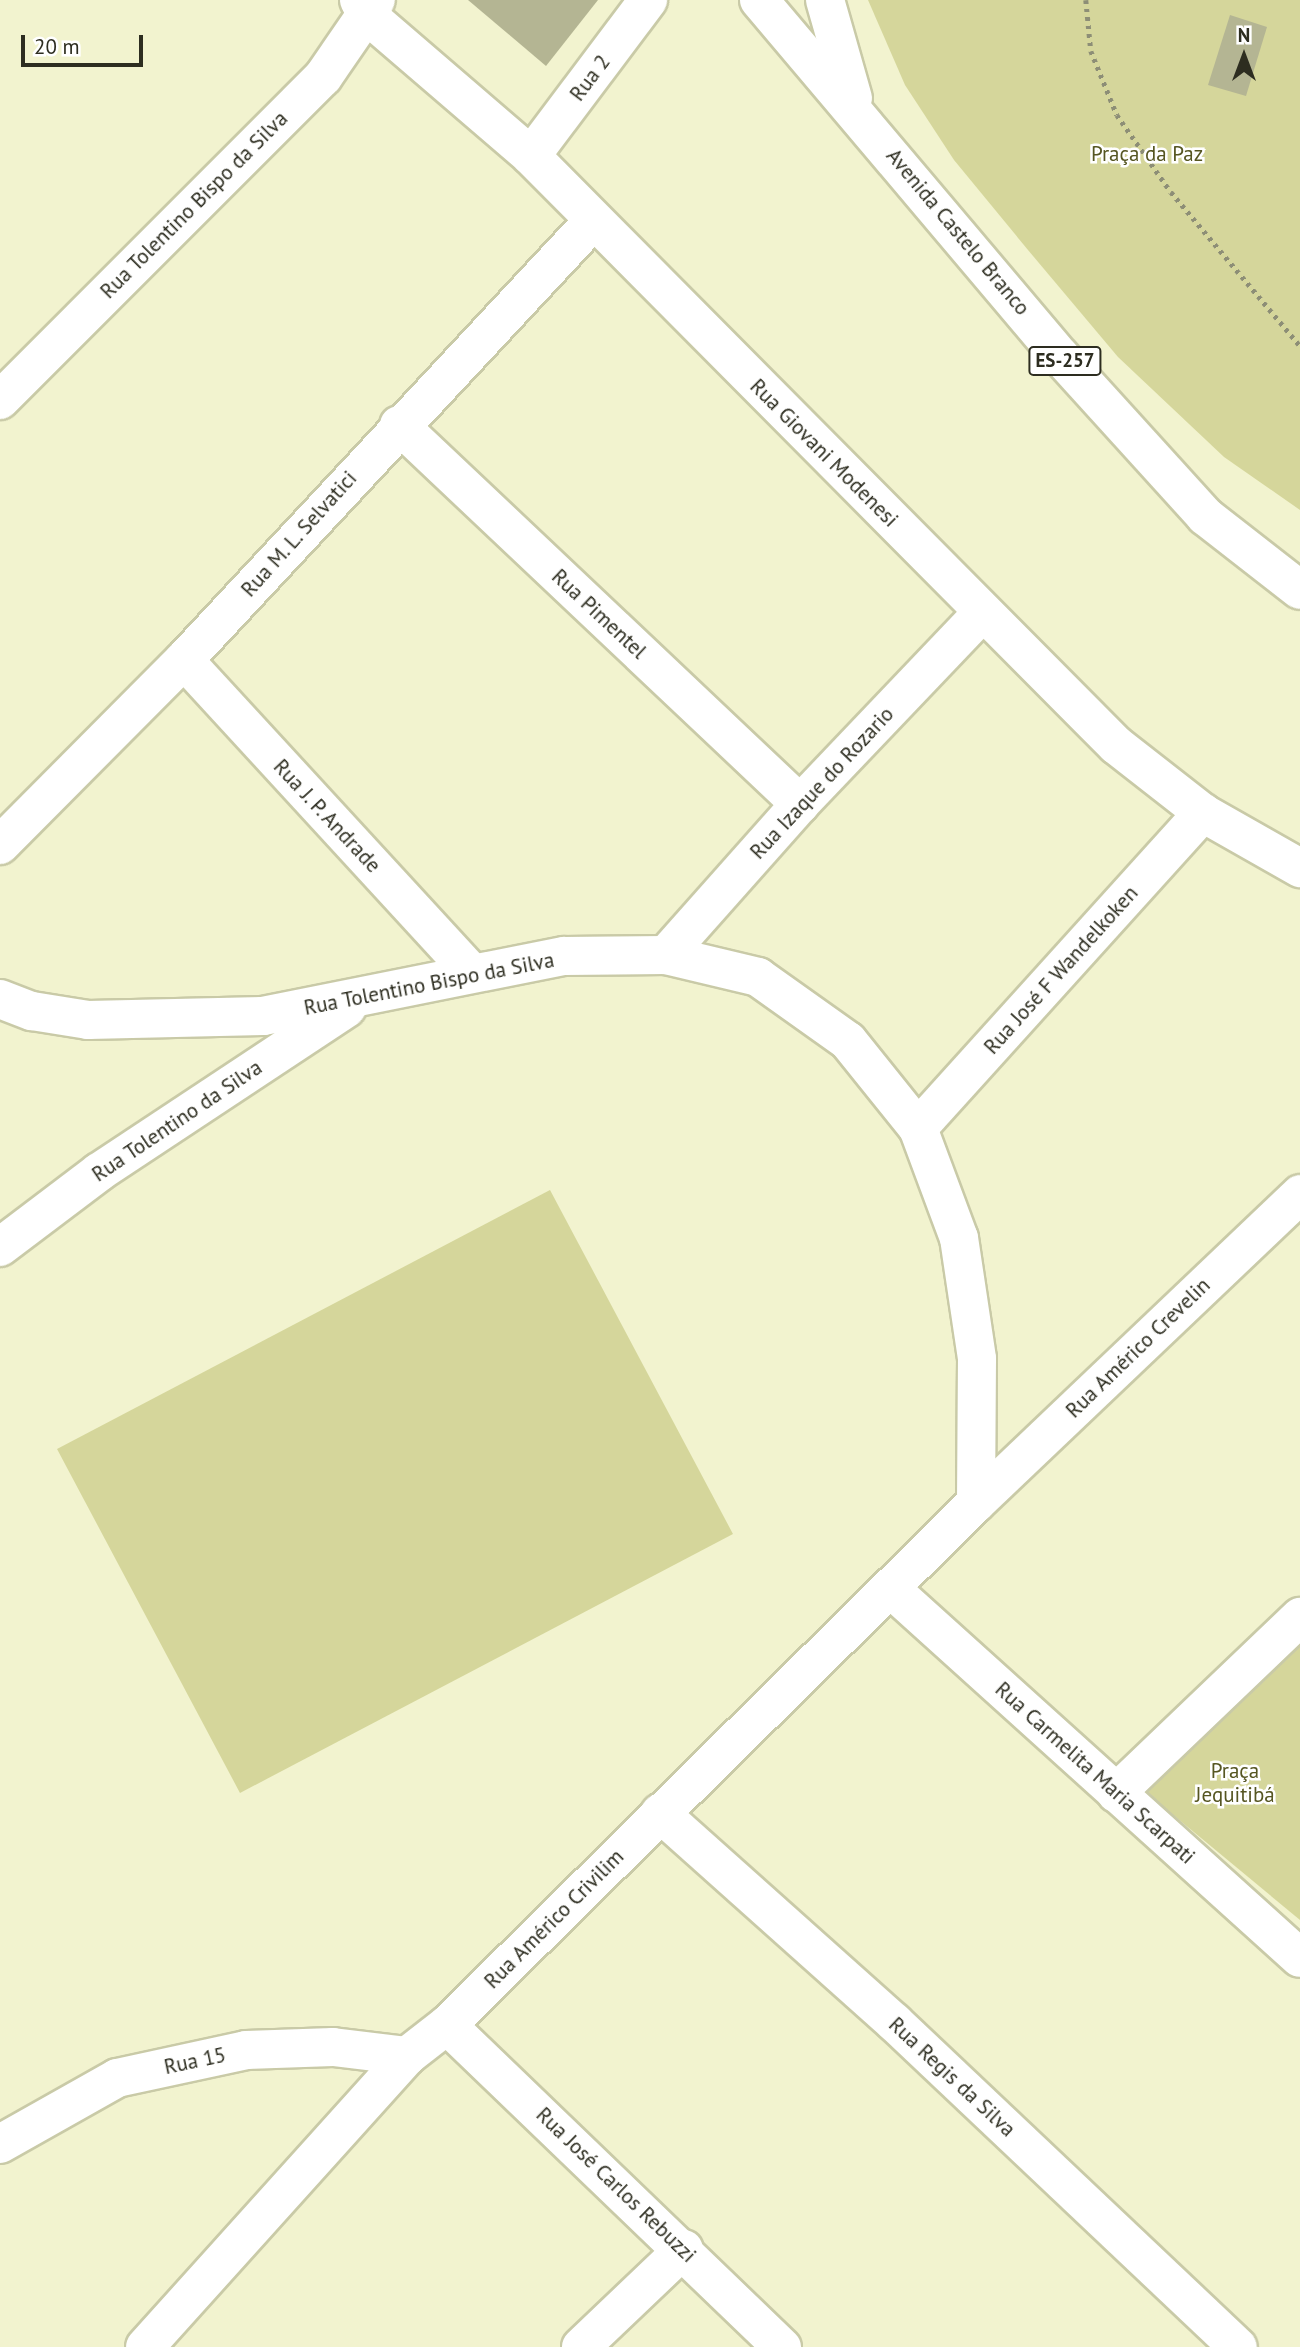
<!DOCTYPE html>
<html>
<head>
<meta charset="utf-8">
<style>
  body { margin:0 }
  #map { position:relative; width:1300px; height:2347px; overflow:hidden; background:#f2f3cf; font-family:"PT Sans",sans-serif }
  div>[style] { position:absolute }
  .green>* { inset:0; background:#d5d69b }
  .building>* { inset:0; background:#b4b593 }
  .path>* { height:4.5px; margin-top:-2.25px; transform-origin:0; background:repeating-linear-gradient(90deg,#8d8e76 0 3.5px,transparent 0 8.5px) }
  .roads { filter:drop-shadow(2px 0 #c9caa7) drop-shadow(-2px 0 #c9caa7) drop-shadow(0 2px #c9caa7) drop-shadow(0 -2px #c9caa7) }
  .minor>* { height:38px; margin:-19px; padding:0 19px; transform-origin:19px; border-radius:19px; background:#fff }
  .major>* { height:38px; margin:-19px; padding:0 19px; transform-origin:19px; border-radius:19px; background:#fff }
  span { translate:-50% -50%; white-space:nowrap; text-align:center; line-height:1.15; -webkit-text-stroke:5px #fff; paint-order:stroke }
  .shield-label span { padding:2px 5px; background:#fff; border:2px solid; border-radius:5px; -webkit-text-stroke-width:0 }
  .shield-label { font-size:19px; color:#2d2d20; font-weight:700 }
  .street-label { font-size:21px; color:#2d2d20 }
  .park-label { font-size:21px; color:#565622 }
  .north { position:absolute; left:1209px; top:21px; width:70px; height:70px; -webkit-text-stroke:5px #fff; paint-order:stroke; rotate:0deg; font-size:19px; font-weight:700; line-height:28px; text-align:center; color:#2d2d20 }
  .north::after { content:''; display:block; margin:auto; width:24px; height:32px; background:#2d2d20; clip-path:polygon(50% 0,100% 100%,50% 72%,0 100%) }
  .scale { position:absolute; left:21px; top:35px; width:122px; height:32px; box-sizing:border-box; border:4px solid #2d2d20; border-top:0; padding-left:9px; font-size:21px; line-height:24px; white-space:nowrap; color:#2d2d20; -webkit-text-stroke:5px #fff; paint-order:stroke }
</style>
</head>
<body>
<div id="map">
  <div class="green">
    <div style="clip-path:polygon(868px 0,1300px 0,1300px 510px,1224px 457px,1118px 357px,1028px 250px,954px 160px,905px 85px)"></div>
    <div style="clip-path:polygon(550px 1190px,733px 1534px,240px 1793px,57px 1449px)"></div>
    <div style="clip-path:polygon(1300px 1639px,1300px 1920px,1137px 1785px)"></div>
  </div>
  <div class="building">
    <div style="clip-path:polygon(468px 0,598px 0,546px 66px)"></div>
    <div style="clip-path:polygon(1230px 15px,1267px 27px,1246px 96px,1208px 85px)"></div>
  </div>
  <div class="path">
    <div style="left:1086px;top:0;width:51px;rotate:84.4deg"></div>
    <div style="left:1091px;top:51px;width:69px;rotate:67.9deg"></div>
    <div style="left:1117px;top:115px;width:94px;rotate:55deg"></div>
    <div style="left:1171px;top:192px;width:201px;rotate:50deg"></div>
  </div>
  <div class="roads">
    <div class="minor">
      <div style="left:359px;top:0;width:16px;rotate:63deg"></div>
      <div style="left:366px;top:14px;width:218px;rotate:40.7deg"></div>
      <div style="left:531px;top:156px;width:830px;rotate:45.2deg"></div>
      <div style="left:1116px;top:745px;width:110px;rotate:38deg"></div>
      <div style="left:1203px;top:813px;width:112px;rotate:29.6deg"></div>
      <div style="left:531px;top:156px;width:195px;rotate:-53.1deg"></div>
      <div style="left:0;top:400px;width:457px;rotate:-45deg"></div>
      <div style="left:323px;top:77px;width:93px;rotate:-55.5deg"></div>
      <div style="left:399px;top:425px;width:552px;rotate:43.38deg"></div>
      <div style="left:184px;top:660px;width:424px;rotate:47.4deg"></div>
      <div style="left:0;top:845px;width:261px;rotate:-45.2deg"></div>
      <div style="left:184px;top:660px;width:601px;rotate:-47.02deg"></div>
      <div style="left:666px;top:955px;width:202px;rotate:-48.4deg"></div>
      <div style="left:800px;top:804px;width:264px;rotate:-46.4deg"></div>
      <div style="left:0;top:999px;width:34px;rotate:21deg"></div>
      <div style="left:32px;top:1011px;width:57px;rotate:9.1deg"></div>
      <div style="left:88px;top:1020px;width:175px;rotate:-1.3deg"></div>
      <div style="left:263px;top:1016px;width:307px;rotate:-11.3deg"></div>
      <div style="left:564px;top:956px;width:102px;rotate:-0.6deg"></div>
      <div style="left:666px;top:955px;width:95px;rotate:13.4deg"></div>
      <div style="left:758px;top:977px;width:110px;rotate:35.4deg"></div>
      <div style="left:848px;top:1041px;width:112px;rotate:51.2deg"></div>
      <div style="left:918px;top:1128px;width:117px;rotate:69.6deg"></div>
      <div style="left:959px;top:1238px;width:122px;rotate:81.5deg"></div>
      <div style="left:977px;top:1359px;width:144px;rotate:90.4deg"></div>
      <div style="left:918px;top:1128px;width:425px;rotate:-47.9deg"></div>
      <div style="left:0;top:1247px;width:124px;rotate:-37.1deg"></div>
      <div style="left:99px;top:1172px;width:297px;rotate:-33.5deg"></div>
      <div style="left:890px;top:1588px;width:552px;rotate:42.06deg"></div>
      <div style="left:1116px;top:1793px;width:255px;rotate:-43.7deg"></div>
      <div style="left:660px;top:1813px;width:314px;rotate:41.8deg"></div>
      <div style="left:894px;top:2022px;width:473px;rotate:43.4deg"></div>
      <div style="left:447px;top:2025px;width:465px;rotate:43.9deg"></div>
      <div style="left:0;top:2144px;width:134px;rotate:-29.4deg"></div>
      <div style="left:117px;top:2078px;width:132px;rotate:-12.2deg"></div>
      <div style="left:246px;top:2050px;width:87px;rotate:-2deg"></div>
      <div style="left:333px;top:2047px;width:75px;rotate:6.9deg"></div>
      <div style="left:145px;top:2347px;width:392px;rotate:-48deg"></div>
      <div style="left:407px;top:2056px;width:51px;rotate:-37.8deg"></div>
      <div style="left:447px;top:2025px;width:743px;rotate:-44.62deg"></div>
      <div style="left:976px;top:1503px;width:448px;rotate:-43.6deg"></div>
      <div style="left:581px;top:2347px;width:142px;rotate:-43.6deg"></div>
    </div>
    <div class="major">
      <div style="left:759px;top:0;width:468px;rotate:49.8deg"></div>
      <div style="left:1061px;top:357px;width:215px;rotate:47.8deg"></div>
      <div style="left:1205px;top:516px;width:120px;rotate:37.9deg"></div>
      <div style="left:825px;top:0;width:102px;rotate:74.1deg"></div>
    </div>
  </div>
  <div class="shield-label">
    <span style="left:1065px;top:361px">ES-257</span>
  </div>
  <div class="street-label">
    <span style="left:590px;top:78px;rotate:-53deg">Rua 2</span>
    <span style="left:194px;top:205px;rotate:-45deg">Rua Tolentino Bispo da Silva</span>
    <span style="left:958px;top:232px;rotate:50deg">Avenida Castelo Branco</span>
    <span style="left:824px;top:453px;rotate:45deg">Rua Giovani Modenesi</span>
    <span style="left:299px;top:534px;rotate:-48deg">Rua M. L. Selvatici</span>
    <span style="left:599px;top:614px;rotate:43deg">Rua Pimentel</span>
    <span style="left:822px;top:783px;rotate:-47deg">Rua Izaque do Rozario</span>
    <span style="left:327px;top:816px;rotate:47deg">Rua J. P. Andrade</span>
    <span style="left:1061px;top:970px;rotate:-48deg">Rua José F Wandelkoken</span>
    <span style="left:429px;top:984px;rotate:-11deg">Rua Tolentino Bispo da Silva</span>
    <span style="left:177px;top:1121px;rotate:-34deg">Rua Tolentino da Silva</span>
    <span style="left:1138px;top:1348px;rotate:-44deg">Rua Américo Crevelin</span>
    <span style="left:1095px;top:1773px;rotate:42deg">Rua Carmelita Maria Scarpati</span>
    <span style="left:554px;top:1919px;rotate:-45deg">Rua Américo Crivilim</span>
    <span style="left:195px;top:2061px;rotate:-12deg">Rua 15</span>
    <span style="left:952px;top:2077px;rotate:43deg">Rua Regis da Silva</span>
    <span style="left:616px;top:2185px;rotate:44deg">Rua José Carlos Rebuzzi</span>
  </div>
  <div class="park-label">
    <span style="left:1147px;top:154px">Praça da Paz</span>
    <span style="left:1235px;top:1783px">Praça<br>Jequitibá</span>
  </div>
  <div class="north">N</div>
  <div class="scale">20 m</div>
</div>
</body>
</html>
